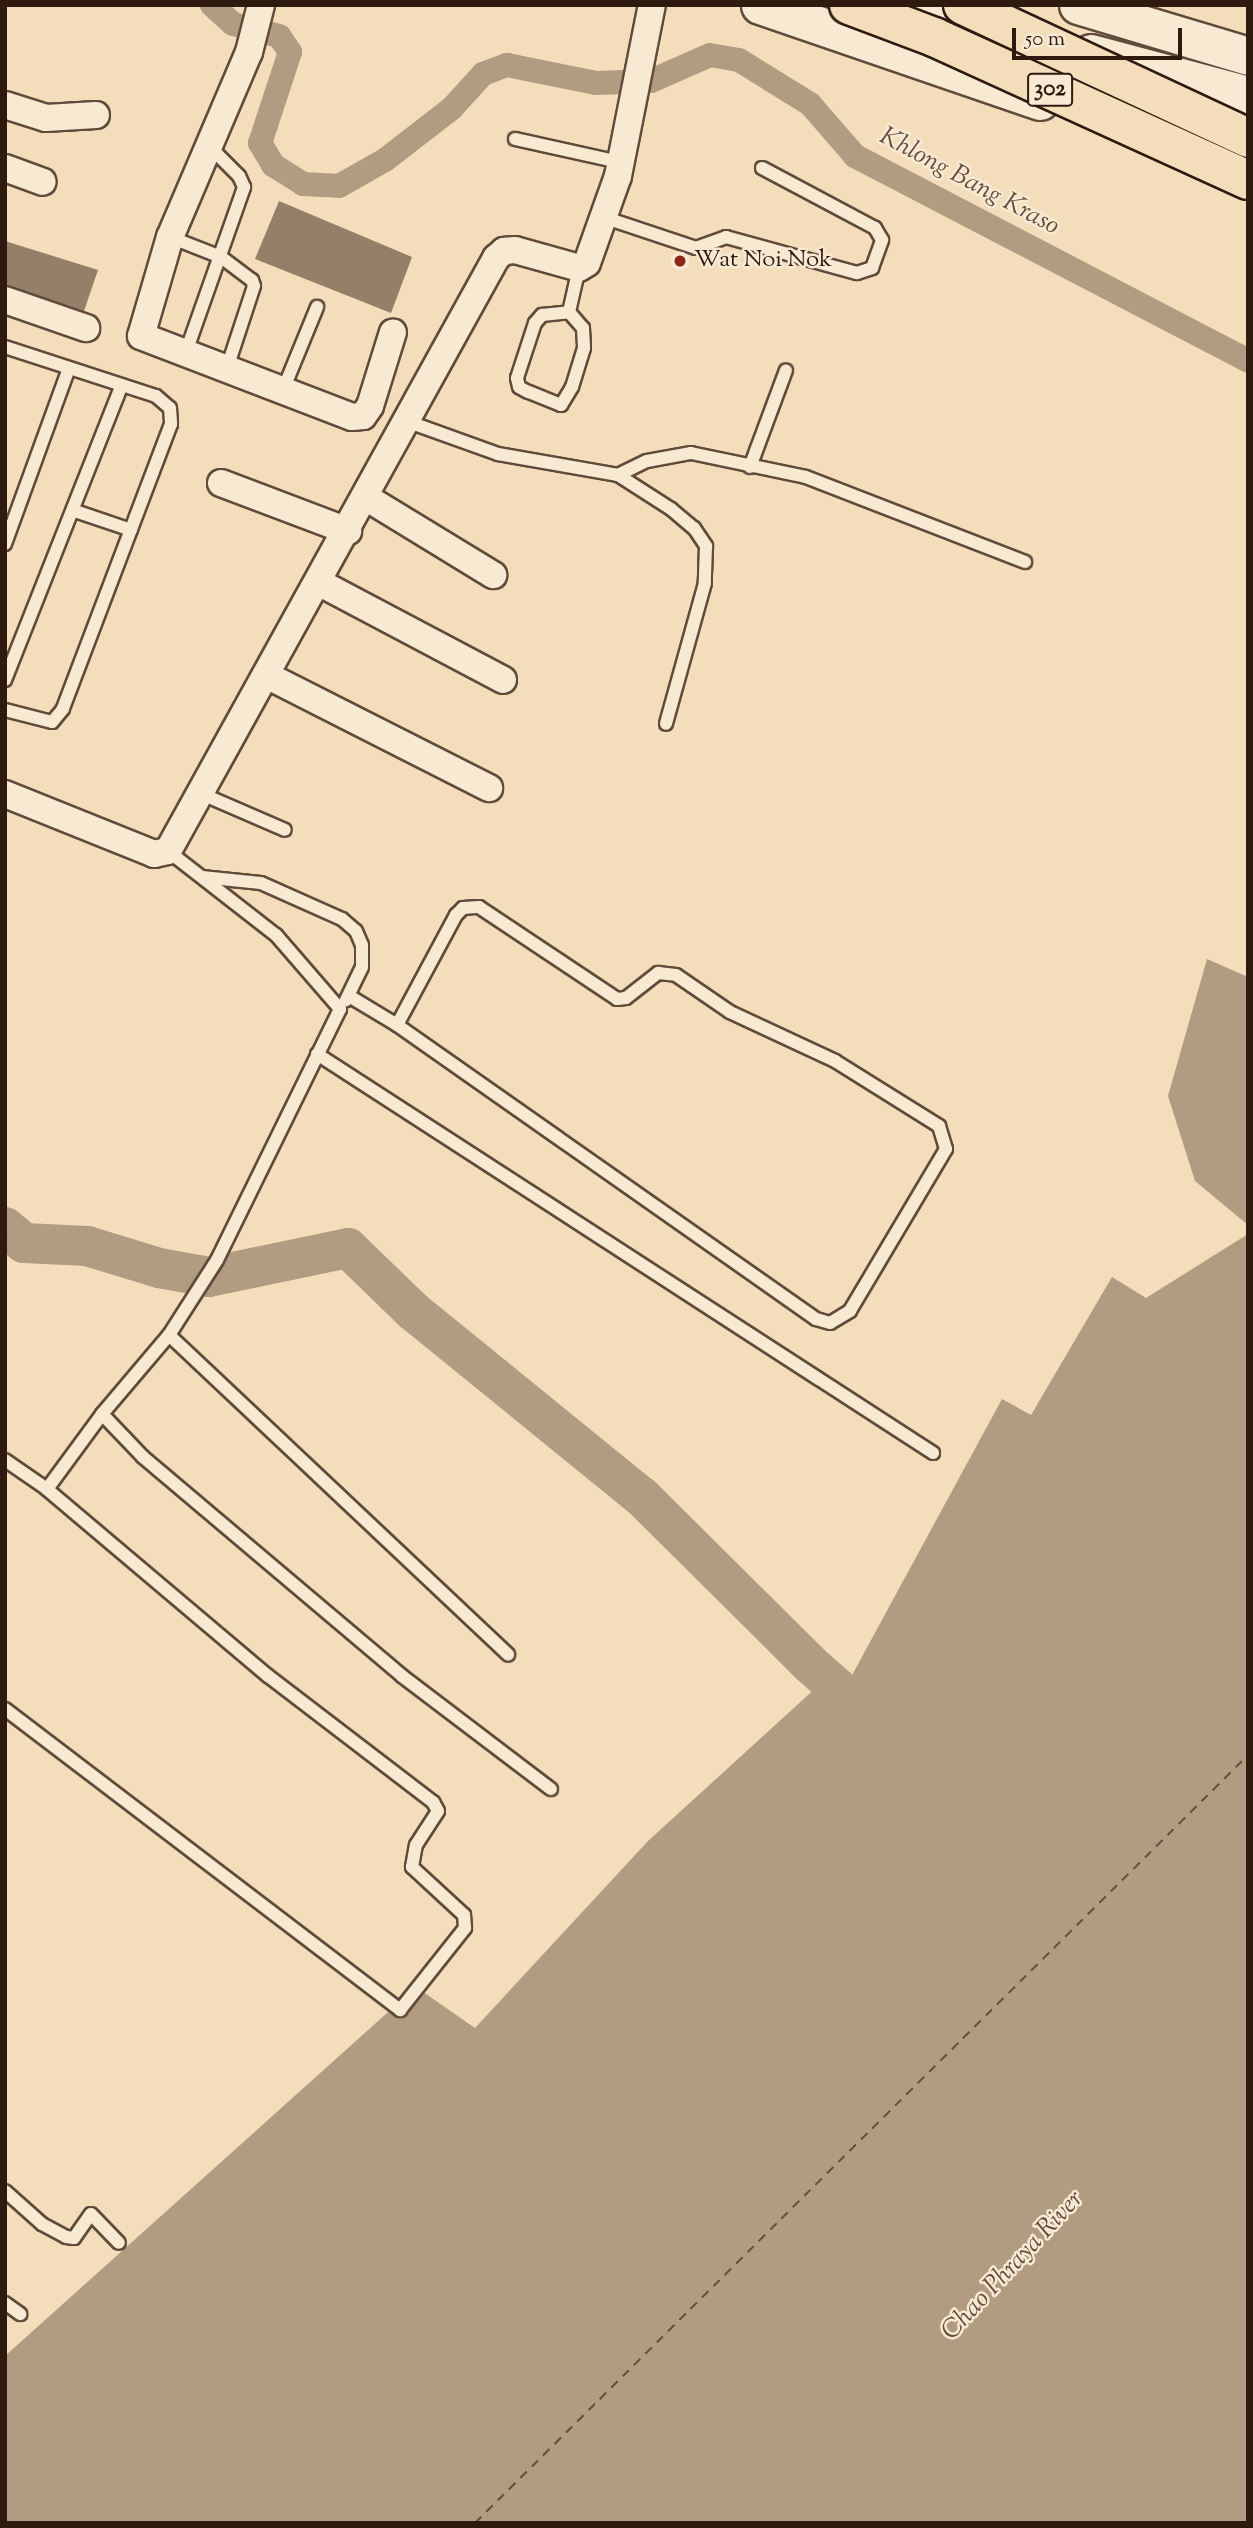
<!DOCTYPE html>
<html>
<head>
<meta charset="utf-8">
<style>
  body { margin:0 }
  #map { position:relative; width:1253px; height:2528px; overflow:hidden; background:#f4ddbb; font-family:"Sorts Mill Goudy",serif }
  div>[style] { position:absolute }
  .water>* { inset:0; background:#b19b81 }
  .canal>* { height:24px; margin:-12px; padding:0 12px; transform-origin:12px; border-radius:12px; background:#b19b81 }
  .river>* { height:40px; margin:-20px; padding:0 20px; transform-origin:20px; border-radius:20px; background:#b19b81 }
  .ferry>* { height:2px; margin-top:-1px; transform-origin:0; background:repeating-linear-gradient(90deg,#634e3d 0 9px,transparent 0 16px) }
  .building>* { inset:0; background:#957f69 }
  .roads { filter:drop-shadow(2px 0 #604b3b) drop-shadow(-2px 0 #604b3b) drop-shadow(0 2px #604b3b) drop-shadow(0 -2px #604b3b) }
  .service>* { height:12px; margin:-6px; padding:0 6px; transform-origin:6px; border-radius:6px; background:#f8e9d3 }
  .minor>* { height:26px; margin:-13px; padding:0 13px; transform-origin:13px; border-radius:13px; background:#f8e9d3 }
  .secondary>* { height:37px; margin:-18.5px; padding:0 18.5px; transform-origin:18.5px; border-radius:18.5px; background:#f8e9d3 }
  .bridges { filter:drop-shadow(2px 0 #2f1a10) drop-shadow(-2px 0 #2f1a10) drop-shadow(0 2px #2f1a10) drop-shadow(0 -2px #2f1a10) }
  .primary-bridge>* { height:38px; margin:-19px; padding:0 19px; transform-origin:19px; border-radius:19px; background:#f4ddbb }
  .dots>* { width:19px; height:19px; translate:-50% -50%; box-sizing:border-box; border:4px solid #f8e9d3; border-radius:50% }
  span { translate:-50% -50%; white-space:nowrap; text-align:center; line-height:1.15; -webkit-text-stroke:5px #f8e9d3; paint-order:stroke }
  .shield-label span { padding:2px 5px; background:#f8e9d3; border:2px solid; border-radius:5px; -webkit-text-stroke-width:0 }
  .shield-label { font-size:23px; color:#2f1a10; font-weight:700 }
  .poi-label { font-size:24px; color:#2f1a10 }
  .left { translate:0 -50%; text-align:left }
  .water-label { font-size:26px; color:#634e3d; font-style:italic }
  .frame { position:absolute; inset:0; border:7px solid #2f1a10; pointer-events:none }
  .scale { position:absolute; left:1012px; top:28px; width:170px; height:32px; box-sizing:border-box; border:4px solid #2f1a10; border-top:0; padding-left:9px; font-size:21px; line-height:24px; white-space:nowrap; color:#2f1a10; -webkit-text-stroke:5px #f8e9d3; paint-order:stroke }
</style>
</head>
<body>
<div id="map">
  <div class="water">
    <div style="clip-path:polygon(1207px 959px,1248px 977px,1248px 1225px,1195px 1181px,1168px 1096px)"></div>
    <div style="clip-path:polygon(1248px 1234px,1248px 2523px,5px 2523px,5px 2356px,416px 1987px,475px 2028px,648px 1841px,841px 1665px,851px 1677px,1002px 1399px,1031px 1415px,1112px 1277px,1146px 1298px)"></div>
  </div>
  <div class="canal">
    <div style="left:212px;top:5px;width:28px;rotate:42deg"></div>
    <div style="left:233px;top:24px;width:48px;rotate:14.6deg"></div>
    <div style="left:279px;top:36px;width:19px;rotate:55deg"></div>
    <div style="left:290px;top:52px;width:96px;rotate:108.2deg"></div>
    <div style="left:260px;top:143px;width:26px;rotate:59deg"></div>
    <div style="left:273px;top:165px;width:36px;rotate:32deg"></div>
    <div style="left:303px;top:184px;width:36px;rotate:3deg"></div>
    <div style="left:339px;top:186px;width:53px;rotate:-29.5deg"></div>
    <div style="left:385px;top:160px;width:85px;rotate:-37.8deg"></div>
    <div style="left:452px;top:108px;width:46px;rotate:-47.6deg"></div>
    <div style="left:483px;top:74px;width:26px;rotate:-21deg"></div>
    <div style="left:507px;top:65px;width:91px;rotate:11.4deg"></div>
    <div style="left:596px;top:83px;width:55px;rotate:-2.1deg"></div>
    <div style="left:651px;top:81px;width:64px;rotate:-23.8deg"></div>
    <div style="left:710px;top:55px;width:29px;rotate:10deg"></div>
    <div style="left:739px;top:60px;width:84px;rotate:31.8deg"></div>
    <div style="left:810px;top:104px;width:69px;rotate:49.1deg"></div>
    <div style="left:855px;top:156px;width:443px;rotate:27.5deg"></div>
  </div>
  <div class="river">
    <div style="left:5px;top:1227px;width:25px;rotate:40deg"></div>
    <div style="left:24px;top:1243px;width:63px;rotate:2.7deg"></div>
    <div style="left:87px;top:1246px;width:75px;rotate:17deg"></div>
    <div style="left:159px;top:1268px;width:51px;rotate:10.2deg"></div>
    <div style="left:209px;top:1277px;width:142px;rotate:-11.8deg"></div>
    <div style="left:348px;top:1248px;width:91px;rotate:44.1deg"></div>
    <div style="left:413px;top:1311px;width:294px;rotate:39.1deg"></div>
    <div style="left:641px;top:1496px;width:238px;rotate:44.8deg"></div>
    <div style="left:810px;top:1664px;width:77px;rotate:41.3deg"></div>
  </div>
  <div class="ferry">
    <div style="left:475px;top:2523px;width:1090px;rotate:-44.81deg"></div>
  </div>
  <div class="building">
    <div style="clip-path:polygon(279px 201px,412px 257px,391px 313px,255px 259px)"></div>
    <div style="clip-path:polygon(5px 241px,98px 270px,84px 311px,5px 285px)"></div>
  </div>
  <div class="roads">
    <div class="service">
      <div style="left:515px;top:139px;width:107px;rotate:12.4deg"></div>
      <div style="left:603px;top:217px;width:98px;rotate:18.4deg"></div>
      <div style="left:696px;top:248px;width:32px;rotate:-20deg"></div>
      <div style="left:726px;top:237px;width:136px;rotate:15.4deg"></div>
      <div style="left:857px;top:273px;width:16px;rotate:-18deg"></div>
      <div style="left:872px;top:268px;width:30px;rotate:-70deg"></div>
      <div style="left:882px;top:240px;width:14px;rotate:-120deg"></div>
      <div style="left:875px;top:228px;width:128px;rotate:-152deg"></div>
      <div style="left:170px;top:237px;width:55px;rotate:21.4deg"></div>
      <div style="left:221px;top:257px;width:39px;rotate:37deg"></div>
      <div style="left:252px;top:280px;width:6px;rotate:72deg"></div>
      <div style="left:254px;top:286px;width:86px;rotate:108.2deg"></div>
      <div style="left:569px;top:312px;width:21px;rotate:49deg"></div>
      <div style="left:583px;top:328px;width:20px;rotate:87deg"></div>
      <div style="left:584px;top:348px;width:41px;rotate:107.1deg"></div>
      <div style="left:572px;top:387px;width:21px;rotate:121deg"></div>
      <div style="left:561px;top:405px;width:35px;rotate:-158deg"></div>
      <div style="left:528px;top:392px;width:10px;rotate:-151deg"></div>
      <div style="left:519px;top:387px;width:9px;rotate:-103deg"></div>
      <div style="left:517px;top:378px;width:58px;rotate:-71.9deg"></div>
      <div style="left:535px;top:323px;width:11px;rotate:-49deg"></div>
      <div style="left:542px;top:315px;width:27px;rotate:-6deg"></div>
      <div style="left:569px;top:312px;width:45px;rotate:-77.2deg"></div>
      <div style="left:5px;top:347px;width:159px;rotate:18deg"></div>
      <div style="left:156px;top:396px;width:18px;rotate:41deg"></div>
      <div style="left:170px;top:408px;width:16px;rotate:86deg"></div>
      <div style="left:171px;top:424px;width:305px;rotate:110.8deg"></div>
      <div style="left:63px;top:709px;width:17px;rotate:130deg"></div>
      <div style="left:52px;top:722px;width:49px;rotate:-165.7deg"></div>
      <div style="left:186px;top:352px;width:175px;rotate:-70.6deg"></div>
      <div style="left:244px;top:187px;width:12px;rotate:-114deg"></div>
      <div style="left:239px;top:176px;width:42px;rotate:-135deg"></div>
      <div style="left:283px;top:390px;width:90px;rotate:-67.7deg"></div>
      <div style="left:409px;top:422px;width:95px;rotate:19.8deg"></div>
      <div style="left:498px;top:454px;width:122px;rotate:9.9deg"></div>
      <div style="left:618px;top:475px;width:32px;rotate:-26deg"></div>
      <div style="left:647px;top:461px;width:45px;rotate:-10.3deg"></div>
      <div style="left:691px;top:453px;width:117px;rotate:11.8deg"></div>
      <div style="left:806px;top:477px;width:235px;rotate:21.2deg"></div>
      <div style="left:750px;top:467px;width:103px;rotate:-69.6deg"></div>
      <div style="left:618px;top:475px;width:63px;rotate:32.7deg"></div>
      <div style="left:671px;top:509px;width:30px;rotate:40deg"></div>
      <div style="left:694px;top:528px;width:22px;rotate:56deg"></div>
      <div style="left:706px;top:546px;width:37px;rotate:92deg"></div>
      <div style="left:705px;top:583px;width:146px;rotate:105.5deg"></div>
      <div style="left:75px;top:511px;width:59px;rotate:18.7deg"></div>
      <div style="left:5px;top:544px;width:187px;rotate:-70deg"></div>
      <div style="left:5px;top:680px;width:317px;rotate:-68.4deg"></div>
      <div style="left:202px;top:794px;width:90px;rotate:23.4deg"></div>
      <div style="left:168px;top:851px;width:137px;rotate:37.9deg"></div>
      <div style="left:276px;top:935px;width:98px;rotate:49.1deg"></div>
      <div style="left:340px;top:1009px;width:280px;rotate:116.1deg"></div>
      <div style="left:217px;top:1260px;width:89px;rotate:122.6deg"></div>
      <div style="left:169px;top:1335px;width:104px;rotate:130.3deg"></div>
      <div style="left:102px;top:1414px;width:59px;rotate:46.4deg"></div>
      <div style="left:143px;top:1457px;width:339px;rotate:40.2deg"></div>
      <div style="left:402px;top:1676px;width:187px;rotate:37.2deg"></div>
      <div style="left:202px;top:877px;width:59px;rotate:5.8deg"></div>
      <div style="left:261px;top:883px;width:89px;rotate:24deg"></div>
      <div style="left:342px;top:919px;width:18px;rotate:41deg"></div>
      <div style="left:356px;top:931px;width:15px;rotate:67deg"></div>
      <div style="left:362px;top:945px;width:22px;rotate:90deg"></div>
      <div style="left:362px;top:967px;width:37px;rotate:116deg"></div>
      <div style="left:349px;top:996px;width:56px;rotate:31.1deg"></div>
      <div style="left:397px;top:1025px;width:125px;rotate:-61.8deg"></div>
      <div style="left:456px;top:915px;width:10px;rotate:-45deg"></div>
      <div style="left:463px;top:908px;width:16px;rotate:-4deg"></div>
      <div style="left:479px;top:907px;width:166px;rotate:33.7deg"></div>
      <div style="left:617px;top:999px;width:9px;rotate:-6deg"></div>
      <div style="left:626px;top:998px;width:41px;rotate:-38deg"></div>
      <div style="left:658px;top:973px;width:18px;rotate:6deg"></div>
      <div style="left:676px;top:975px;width:65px;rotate:34.4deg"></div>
      <div style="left:730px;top:1012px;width:116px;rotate:25deg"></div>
      <div style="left:835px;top:1061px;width:123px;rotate:32deg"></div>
      <div style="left:939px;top:1126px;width:24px;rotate:73deg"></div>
      <div style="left:946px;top:1149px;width:188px;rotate:120.7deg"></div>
      <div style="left:850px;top:1311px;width:23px;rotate:149deg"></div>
      <div style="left:830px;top:1323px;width:15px;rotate:-164deg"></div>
      <div style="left:816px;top:1319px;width:512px;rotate:-144.94deg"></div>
      <div style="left:317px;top:1054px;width:734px;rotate:32.93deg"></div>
      <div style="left:169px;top:1335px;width:466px;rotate:43.3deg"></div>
      <div style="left:5px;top:1460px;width:51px;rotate:34.6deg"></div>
      <div style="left:5px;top:1709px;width:497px;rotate:37.3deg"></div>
      <div style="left:400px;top:2010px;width:105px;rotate:-51.6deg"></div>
      <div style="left:465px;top:1928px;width:13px;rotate:-94deg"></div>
      <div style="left:464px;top:1915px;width:71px;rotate:-137.3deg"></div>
      <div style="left:412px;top:1867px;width:22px;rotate:-80deg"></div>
      <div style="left:416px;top:1845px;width:40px;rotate:-57.1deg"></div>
      <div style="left:438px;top:1811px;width:10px;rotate:-119deg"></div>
      <div style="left:433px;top:1802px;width:208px;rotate:-142.6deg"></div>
      <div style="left:268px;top:1676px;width:289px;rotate:-139.8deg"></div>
      <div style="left:47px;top:1489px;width:93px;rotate:-53.7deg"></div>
      <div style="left:5px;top:2191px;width:50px;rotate:41.7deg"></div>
      <div style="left:42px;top:2224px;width:27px;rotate:28deg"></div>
      <div style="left:66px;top:2237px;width:8px;rotate:7deg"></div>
      <div style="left:74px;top:2238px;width:29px;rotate:-55deg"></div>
      <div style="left:91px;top:2214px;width:40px;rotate:46deg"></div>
      <div style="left:5px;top:2303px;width:19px;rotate:36deg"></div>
    </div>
    <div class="minor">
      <div style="left:261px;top:5px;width:49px;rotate:104.3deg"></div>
      <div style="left:249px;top:52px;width:201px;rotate:113.1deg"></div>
      <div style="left:170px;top:237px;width:103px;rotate:106.3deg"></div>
      <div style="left:141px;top:336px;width:226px;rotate:21deg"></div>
      <div style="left:352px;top:417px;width:11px;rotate:-5deg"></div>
      <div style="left:363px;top:416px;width:12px;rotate:-55deg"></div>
      <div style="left:370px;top:406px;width:77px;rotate:-72.7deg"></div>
      <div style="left:5px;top:105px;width:43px;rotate:17.6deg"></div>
      <div style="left:46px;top:118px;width:50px;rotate:-3.4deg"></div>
      <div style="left:5px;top:168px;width:40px;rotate:20.2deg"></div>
      <div style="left:5px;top:300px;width:86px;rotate:19.1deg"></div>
      <div style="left:221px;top:483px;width:136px;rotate:20.7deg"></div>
      <div style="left:367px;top:498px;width:148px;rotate:31.4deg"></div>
      <div style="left:320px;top:583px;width:207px;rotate:27.9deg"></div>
      <div style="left:268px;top:676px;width:248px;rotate:26.9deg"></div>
      <div style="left:5px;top:794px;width:161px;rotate:21.9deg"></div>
      <div style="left:154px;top:854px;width:14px;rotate:-12deg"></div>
      <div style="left:168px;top:851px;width:678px;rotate:-61.05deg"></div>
      <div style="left:496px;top:258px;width:11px;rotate:-41deg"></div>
      <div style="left:504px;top:251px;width:11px;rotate:-5deg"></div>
      <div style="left:515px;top:250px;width:66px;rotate:15.7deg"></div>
      <div style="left:579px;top:268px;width:9px;rotate:-32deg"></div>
      <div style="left:587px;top:263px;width:92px;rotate:-70.4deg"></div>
      <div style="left:618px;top:176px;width:174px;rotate:-78.8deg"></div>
    </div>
    <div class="secondary">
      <div style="left:760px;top:5px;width:296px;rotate:18.9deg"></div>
      <div style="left:903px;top:5px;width:94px;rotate:13.6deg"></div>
      <div style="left:1078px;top:5px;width:177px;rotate:16.7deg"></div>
      <div style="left:1091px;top:53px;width:163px;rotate:15deg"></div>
    </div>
  </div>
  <div class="bridges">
    <div class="primary-bridge">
      <div style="left:849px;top:5px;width:91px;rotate:20.6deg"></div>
      <div style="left:934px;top:37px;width:345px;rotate:24.5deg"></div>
      <div style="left:963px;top:5px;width:315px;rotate:25deg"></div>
    </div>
  </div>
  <div class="dots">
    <div style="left:680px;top:261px;background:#8f2418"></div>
  </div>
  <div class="shield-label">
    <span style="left:1050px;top:90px">302</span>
  </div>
  <div class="poi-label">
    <span class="left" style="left:694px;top:261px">Wat Noi Nok</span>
  </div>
  <div class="water-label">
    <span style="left:969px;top:182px;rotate:28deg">Khlong Bang Kraso</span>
    <span style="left:1013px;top:2266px;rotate:-47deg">Chao Phraya River</span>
  </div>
  <div class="frame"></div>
  <div class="scale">50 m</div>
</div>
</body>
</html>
